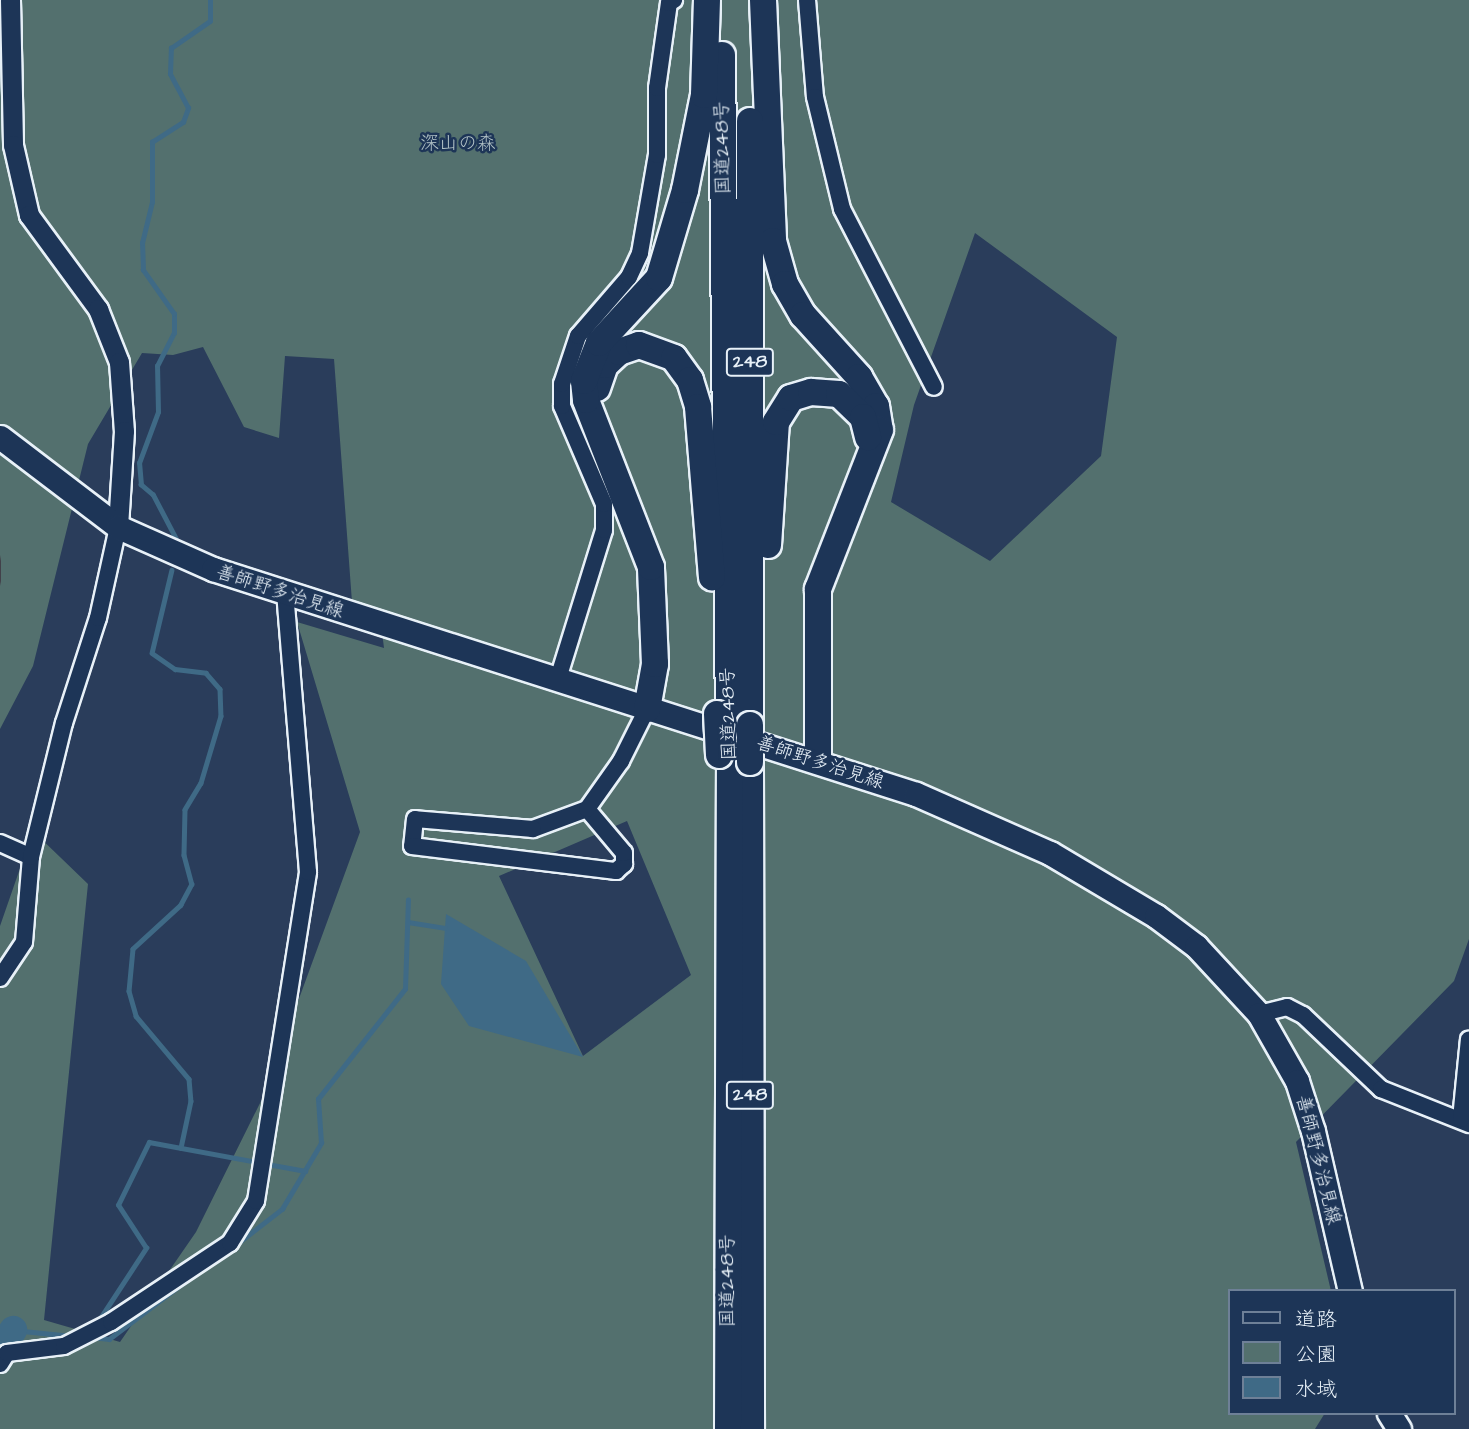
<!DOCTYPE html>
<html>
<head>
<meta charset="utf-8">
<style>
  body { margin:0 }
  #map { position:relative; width:1469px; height:1429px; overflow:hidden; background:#2a3d5b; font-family:"Architects Daughter","Klee One",sans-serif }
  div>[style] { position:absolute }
  .green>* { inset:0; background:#53706e }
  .water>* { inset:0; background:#3f6a86 }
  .stream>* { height:4.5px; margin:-2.25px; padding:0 2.25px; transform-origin:2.25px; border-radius:2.25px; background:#3f6a86 }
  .river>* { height:28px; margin:-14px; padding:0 14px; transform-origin:14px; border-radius:14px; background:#3f6a86 }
  .roads { filter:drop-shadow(2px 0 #e8f1f8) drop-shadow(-2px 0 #e8f1f8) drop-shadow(0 2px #e8f1f8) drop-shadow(0 -2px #e8f1f8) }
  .minor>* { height:16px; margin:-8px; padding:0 8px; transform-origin:8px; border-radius:8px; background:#1d3557 }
  .tertiary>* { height:19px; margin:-9.5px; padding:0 9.5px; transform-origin:9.5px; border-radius:9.5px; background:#1d3557 }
  .secondary>* { height:23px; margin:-11.5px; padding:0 11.5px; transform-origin:11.5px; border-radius:11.5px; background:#1d3557 }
  .trunk>* { height:26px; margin:-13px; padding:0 13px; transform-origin:13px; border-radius:13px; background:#1d3557 }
  .bridges { filter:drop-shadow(2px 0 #e8f1f8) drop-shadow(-2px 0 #e8f1f8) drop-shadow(0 2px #e8f1f8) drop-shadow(0 -2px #e8f1f8) }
  .trunk-bridge>* { height:26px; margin:-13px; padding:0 13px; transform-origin:13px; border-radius:13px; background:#1d3557 }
  .shaded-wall>* { inset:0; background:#42414a }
  span { translate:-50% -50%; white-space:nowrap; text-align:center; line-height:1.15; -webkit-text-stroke:5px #1d3557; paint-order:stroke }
  .shield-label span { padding:2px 5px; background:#1d3557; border:2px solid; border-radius:5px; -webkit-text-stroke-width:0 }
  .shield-label { font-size:18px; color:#e8f1f8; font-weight:700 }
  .park-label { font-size:19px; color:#b4c4c8 }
  .street-label { font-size:19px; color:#e8f1f8 }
  .legend { position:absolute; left:1228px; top:1289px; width:228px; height:126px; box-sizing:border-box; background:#1d3557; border:2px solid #6e8097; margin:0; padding:9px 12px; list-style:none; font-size:21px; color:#e8f1f8 }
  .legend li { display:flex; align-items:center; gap:14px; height:35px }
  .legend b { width:35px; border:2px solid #6e8097 }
</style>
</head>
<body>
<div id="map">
  <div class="green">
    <div style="clip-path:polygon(evenodd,0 0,1469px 0,1469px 939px,1454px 981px,1296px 1142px,1331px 1291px,1229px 1291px,1229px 1413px,1325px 1413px,1315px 1429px,0 1429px,0 926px,33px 831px,88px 884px,44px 1320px,120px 1342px,196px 1232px,263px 1097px,360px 832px,297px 622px,384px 648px,379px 608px,352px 602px,334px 359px,285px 356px,279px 438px,244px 427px,203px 347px,173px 355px,142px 353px,88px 444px,33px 666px,0 729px,0 0,975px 233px,1117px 337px,1101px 456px,990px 561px,891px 502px,914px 405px,975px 233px,0 0,627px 821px,691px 975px,583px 1056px,499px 876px,627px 821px)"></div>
  </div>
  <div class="water">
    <div style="clip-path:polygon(446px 914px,526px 961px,583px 1057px,469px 1026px,441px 984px)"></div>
  </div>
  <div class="stream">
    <div style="left:177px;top:541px;width:52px;rotate:-117.6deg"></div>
    <div style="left:153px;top:495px;width:16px;rotate:-140deg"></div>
    <div style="left:141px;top:485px;width:22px;rotate:-95deg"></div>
    <div style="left:139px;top:463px;width:54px;rotate:-69.6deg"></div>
    <div style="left:158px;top:412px;width:46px;rotate:-91.2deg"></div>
    <div style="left:157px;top:366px;width:37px;rotate:-63deg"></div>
    <div style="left:174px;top:333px;width:19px;rotate:-90deg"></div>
    <div style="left:174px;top:314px;width:54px;rotate:-125.2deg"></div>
    <div style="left:143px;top:270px;width:27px;rotate:-92deg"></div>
    <div style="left:142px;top:243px;width:42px;rotate:-76.3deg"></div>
    <div style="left:152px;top:202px;width:60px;rotate:-90deg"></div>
    <div style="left:152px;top:142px;width:37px;rotate:-33deg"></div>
    <div style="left:183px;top:122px;width:15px;rotate:-70deg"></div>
    <div style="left:188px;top:108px;width:38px;rotate:-118deg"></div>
    <div style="left:170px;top:74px;width:26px;rotate:-88deg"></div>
    <div style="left:171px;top:48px;width:47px;rotate:-34.7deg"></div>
    <div style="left:210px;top:21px;width:21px;rotate:-90deg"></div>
    <div style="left:172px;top:570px;width:85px;rotate:103.5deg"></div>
    <div style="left:152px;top:653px;width:28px;rotate:35deg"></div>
    <div style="left:175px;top:669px;width:31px;rotate:7deg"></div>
    <div style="left:206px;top:673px;width:21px;rotate:49deg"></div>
    <div style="left:220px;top:689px;width:27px;rotate:88deg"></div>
    <div style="left:221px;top:716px;width:70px;rotate:106.6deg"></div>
    <div style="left:201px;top:783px;width:31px;rotate:121deg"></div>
    <div style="left:185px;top:810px;width:45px;rotate:91.3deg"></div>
    <div style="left:184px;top:855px;width:30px;rotate:75deg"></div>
    <div style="left:192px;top:884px;width:24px;rotate:118deg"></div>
    <div style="left:181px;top:905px;width:65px;rotate:137.5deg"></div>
    <div style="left:133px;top:949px;width:42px;rotate:95.4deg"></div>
    <div style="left:129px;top:991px;width:26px;rotate:74deg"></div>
    <div style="left:136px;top:1016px;width:82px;rotate:49.9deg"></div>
    <div style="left:189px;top:1079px;width:22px;rotate:85deg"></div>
    <div style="left:191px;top:1101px;width:48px;rotate:102deg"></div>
    <div style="left:408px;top:922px;width:37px;rotate:9deg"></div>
    <div style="left:238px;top:1243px;width:56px;rotate:-37.7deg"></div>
    <div style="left:282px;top:1209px;width:77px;rotate:-59.4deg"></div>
    <div style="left:321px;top:1143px;width:44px;rotate:-93.9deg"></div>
    <div style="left:318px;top:1099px;width:140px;rotate:-51.7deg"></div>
    <div style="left:405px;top:989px;width:89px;rotate:-88.1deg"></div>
    <div style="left:97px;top:1323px;width:90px;rotate:-56.8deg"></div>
    <div style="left:146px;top:1248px;width:51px;rotate:-123.1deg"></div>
    <div style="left:118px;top:1205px;width:70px;rotate:-63.8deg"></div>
    <div style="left:149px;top:1142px;width:159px;rotate:10.5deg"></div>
    <div style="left:13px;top:1330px;width:59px;rotate:5.8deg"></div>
    <div style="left:92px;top:1337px;width:17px;rotate:7deg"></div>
    <div style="left:109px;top:1339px;width:96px;rotate:-37deg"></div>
  </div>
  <div class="river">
    <div style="left:0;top:1351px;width:25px;rotate:-58deg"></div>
  </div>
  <div class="roads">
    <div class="minor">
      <div style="left:807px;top:0;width:97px;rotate:85.3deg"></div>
      <div style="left:815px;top:97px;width:115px;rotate:76.4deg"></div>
      <div style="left:842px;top:209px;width:200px;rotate:62.7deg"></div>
      <div style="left:557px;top:682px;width:159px;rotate:-72.8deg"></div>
      <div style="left:604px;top:530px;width:26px;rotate:-90deg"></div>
      <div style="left:604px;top:504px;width:107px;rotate:-113.2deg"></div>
      <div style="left:562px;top:406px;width:22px;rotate:-90deg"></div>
      <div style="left:562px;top:384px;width:51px;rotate:-71.6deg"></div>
      <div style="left:578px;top:336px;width:78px;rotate:-49.2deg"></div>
      <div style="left:629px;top:277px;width:26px;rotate:-65deg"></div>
      <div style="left:640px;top:253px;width:99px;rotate:-80.2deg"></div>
      <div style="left:657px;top:155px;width:67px;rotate:-90deg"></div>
      <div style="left:657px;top:88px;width:86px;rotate:-82deg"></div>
      <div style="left:669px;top:3px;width:6px;rotate:-31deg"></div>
      <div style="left:587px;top:809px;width:58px;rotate:159.7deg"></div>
      <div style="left:533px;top:829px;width:118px;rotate:-175.2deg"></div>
      <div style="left:415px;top:819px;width:27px;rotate:96deg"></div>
      <div style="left:412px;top:846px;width:206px;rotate:7deg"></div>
      <div style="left:616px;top:871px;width:11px;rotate:-41deg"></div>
      <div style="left:624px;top:864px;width:11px;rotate:-90deg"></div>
      <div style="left:624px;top:853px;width:57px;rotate:-130.1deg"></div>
      <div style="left:587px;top:809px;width:59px;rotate:-54.7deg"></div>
      <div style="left:621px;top:761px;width:58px;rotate:-63.4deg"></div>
      <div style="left:0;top:843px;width:34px;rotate:24deg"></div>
      <div style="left:0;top:978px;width:43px;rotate:-56.3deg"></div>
      <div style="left:24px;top:942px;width:85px;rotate:-85.3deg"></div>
      <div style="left:31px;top:857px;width:138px;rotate:-76.2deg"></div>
      <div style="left:64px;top:723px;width:110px;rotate:-72.1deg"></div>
      <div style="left:98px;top:618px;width:93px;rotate:-77.6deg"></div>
      <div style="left:1259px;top:1014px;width:29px;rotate:-14deg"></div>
      <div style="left:1287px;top:1007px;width:18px;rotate:27deg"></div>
      <div style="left:1303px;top:1015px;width:108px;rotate:43.5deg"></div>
      <div style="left:1381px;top:1089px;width:95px;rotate:21.7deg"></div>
      <div style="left:1461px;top:1119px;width:80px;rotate:-84.3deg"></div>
      <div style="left:0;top:1364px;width:13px;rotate:-58deg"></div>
      <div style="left:7px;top:1353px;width:57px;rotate:-7deg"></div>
      <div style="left:64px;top:1346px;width:53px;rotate:-27.1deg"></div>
      <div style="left:111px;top:1322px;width:143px;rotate:-33.6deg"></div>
      <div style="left:230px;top:1243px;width:49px;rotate:-58.2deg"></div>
      <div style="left:256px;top:1201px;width:333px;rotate:-81deg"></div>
      <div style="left:308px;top:872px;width:280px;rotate:-94.7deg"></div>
    </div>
    <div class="tertiary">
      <div style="left:10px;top:0;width:145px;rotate:88.8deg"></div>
      <div style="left:13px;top:145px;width:72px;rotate:77.1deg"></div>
      <div style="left:29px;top:215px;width:117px;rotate:53.7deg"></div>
      <div style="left:98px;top:309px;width:57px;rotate:68.4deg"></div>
      <div style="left:119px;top:362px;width:69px;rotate:85.9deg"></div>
      <div style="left:124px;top:431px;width:96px;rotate:93.6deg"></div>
    </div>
    <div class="secondary">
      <div style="left:0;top:437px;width:148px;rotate:37.3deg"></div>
      <div style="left:118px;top:527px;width:104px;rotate:23.9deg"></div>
      <div style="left:213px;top:569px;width:738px;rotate:17.75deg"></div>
      <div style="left:916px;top:794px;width:146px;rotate:23.8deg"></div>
      <div style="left:1050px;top:853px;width:123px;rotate:30.7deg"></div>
      <div style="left:1156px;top:916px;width:50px;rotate:36.9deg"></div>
      <div style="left:1196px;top:946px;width:93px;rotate:47.2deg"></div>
      <div style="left:1259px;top:1014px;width:77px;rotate:60.4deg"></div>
      <div style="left:1297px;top:1081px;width:52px;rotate:72.3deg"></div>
      <div style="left:1313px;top:1131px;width:164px;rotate:77deg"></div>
      <div style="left:1389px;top:1413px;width:19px;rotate:58deg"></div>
    </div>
    <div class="trunk">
      <div style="left:763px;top:0;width:241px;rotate:87.6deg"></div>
      <div style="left:773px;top:241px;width:45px;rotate:74.4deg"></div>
      <div style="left:785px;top:284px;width:36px;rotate:60deg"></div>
      <div style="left:803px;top:315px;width:84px;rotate:47.9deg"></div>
      <div style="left:859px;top:377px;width:34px;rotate:60deg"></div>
      <div style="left:876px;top:406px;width:24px;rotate:81deg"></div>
      <div style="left:880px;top:430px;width:171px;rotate:111.3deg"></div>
      <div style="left:818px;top:589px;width:171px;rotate:90deg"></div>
      <div style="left:722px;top:55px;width:664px;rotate:89.4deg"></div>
      <div style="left:597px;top:388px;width:24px;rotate:-71deg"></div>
      <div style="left:605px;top:365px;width:19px;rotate:-43deg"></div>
      <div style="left:619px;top:352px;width:21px;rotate:-19deg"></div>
      <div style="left:639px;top:345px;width:37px;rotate:20deg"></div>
      <div style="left:674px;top:358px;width:27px;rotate:54deg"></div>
      <div style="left:690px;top:380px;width:28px;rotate:73deg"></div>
      <div style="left:698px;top:407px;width:171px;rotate:85.3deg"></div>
      <div style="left:768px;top:545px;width:123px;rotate:-86.3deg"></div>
      <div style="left:776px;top:422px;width:28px;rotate:-58deg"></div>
      <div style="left:791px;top:398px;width:21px;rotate:-17deg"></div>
      <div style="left:811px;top:392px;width:28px;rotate:4deg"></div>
      <div style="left:839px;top:394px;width:33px;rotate:44deg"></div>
      <div style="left:863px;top:417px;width:21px;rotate:76deg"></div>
      <div style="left:647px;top:709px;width:46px;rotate:-79.9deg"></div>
      <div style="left:655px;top:664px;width:97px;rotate:-92.4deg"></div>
      <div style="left:651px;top:567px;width:179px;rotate:-111.3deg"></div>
      <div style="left:586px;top:400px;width:19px;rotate:-96deg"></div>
      <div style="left:584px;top:381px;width:41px;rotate:-68.5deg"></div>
      <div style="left:599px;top:343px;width:88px;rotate:-47.3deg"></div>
      <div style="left:659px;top:278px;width:92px;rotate:-73.5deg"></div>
      <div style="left:685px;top:190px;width:97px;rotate:-78.7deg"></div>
      <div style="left:704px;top:95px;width:95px;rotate:-88.2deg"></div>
      <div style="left:750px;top:725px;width:604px;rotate:-90deg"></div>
      <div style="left:750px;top:762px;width:667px;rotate:89.91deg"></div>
      <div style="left:728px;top:1429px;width:672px;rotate:-89.83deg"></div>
    </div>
  </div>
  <div class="bridges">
    <div class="trunk-bridge">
      <div style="left:717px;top:714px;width:41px;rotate:87.2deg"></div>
      <div style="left:750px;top:762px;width:37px;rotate:-90deg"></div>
    </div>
  </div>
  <div class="shaded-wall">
    <div style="clip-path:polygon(1px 555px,1px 581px,0 586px,0 561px)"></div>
  </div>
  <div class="shield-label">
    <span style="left:750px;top:362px">248</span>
    <span style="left:750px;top:1095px">248</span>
  </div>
  <div class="park-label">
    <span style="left:458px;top:144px">深山の森</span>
  </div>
  <div class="street-label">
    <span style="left:723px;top:148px;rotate:-91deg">国道248号</span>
    <span style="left:280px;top:592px;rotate:18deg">善師野多治見線</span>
    <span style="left:729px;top:714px;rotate:-91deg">国道248号</span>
    <span style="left:820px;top:763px;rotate:18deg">善師野多治見線</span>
    <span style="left:1318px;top:1160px;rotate:76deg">善師野多治見線</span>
    <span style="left:728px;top:1281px;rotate:-90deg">国道248号</span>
  </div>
  <ul class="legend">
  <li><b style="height:9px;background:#1d3557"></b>道路</li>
  <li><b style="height:19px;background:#53706e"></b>公園</li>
  <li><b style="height:19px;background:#3f6a86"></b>水域</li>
  </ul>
</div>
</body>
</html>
